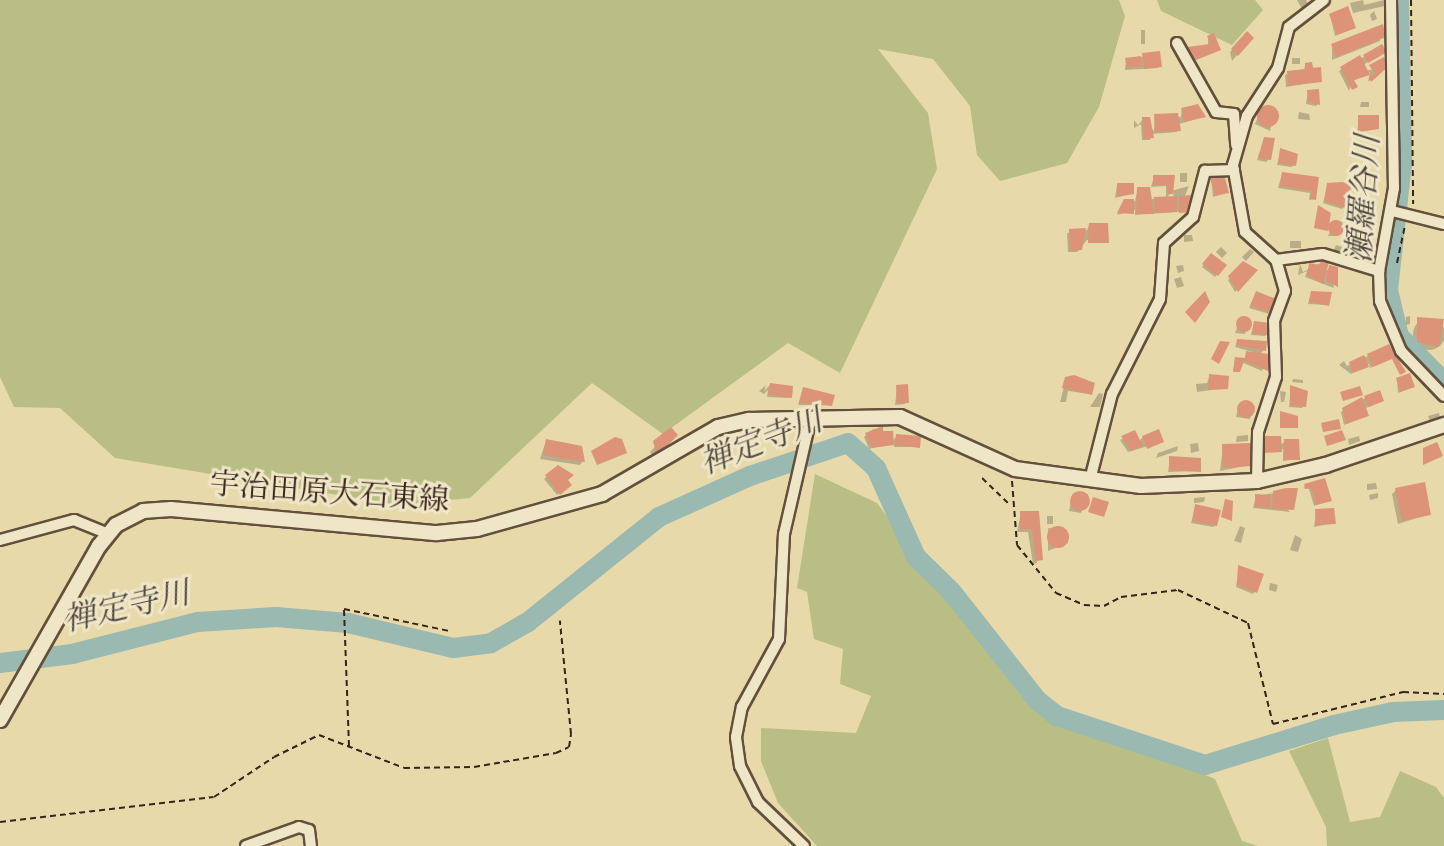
<!DOCTYPE html>
<html>
<head>
<meta charset="utf-8">
<style>
  body { margin:0 }
  #map { position:relative; width:1444px; height:846px; overflow:hidden; background:#e7d9a9; font-family:"Sorts Mill Goudy","Noto Serif JP",serif }
  div>[style] { position:absolute }
  .green>* { inset:0; background:#b9be85 }
  .shadow>* { inset:0; background:#0003 }
  .round { border-radius:50% }
  .river>* { height:20px; margin:-10px; padding:0 10px; transform-origin:10px; border-radius:10px; background:#99b9b1 }
  .building>* { inset:0; background:#dc9378 }
  .path>* { height:2px; margin-top:-1px; transform-origin:0; background:repeating-linear-gradient(90deg,#372318 0 6px,transparent 0 10px) }
  .roads { filter:drop-shadow(2px 0 #63503c) drop-shadow(-2px 0 #63503c) drop-shadow(0 2px #63503c) drop-shadow(0 -2px #63503c) }
  .minor>* { height:10px; margin:-5px; padding:0 5px; transform-origin:5px; border-radius:5px; background:#efe6c7 }
  .secondary>* { height:14px; margin:-7px; padding:0 7px; transform-origin:7px; border-radius:7px; background:#efe6c7 }
  span { translate:-50% -50%; white-space:nowrap; text-align:center; line-height:1.15; -webkit-text-stroke:6px #efe6c7; paint-order:stroke }
  .street-label { font-size:30px; color:#372318 }
  .water-label { font-size:32px; color:#50483e; font-style:italic }
</style>
</head>
<body>
<div id="map">
  <div class="green">
    <div style="clip-path:polygon(0 0,1119px 0,1125px 16px,1099px 107px,1067px 163px,1000px 181px,977px 155px,970px 106px,933px 59px,878px 49px,928px 113px,937px 169px,840px 373px,788px 343px,663px 434px,592px 383px,470px 498px,398px 505px,115px 458px,60px 408px,14px 407px,0 377px)"></div>
    <div style="clip-path:polygon(1157px 0,1255px 0,1263px 10px,1232px 45px,1161px 11px)"></div>
    <div style="clip-path:polygon(815px 474px,877px 503px,1022px 697px,1215px 779px,1242px 841px,1258px 846px,817px 846px,778px 803px,761px 761px,761px 728px,856px 733px,871px 696px,840px 684px,843px 649px,814px 639px,807px 592px,797px 588px)"></div>
    <div style="clip-path:polygon(1328px 738px,1350px 822px,1380px 817px,1400px 771px,1436px 787px,1444px 798px,1444px 846px,1327px 846px,1326px 827px,1289px 751px)"></div>
  </div>
  <div class="shadow">
    <div style="clip-path:polygon(1297px 0,1306px 0,1308px 4px,1302px 9px)"></div>
    <div style="clip-path:polygon(1363px 0,1364px 5px,1384px 0,1385px 6px,1353px 13px,1350px 3px)"></div>
    <div style="clip-path:polygon(1374px 11px,1377px 19px,1372px 21px,1370px 15px)"></div>
    <div style="clip-path:polygon(1330px 15px,1352px 29px,1335px 36px)"></div>
    <div style="clip-path:polygon(1381px 26px,1380px 41px,1332px 60px,1332px 46px)"></div>
    <div style="clip-path:polygon(1141px 30px,1145px 30px,1145px 44px,1141px 44px)"></div>
    <div style="clip-path:polygon(1247px 34px,1251px 38px,1232px 61px,1230px 52px)"></div>
    <div style="clip-path:polygon(1208px 38px,1219px 50px,1193px 61px,1187px 50px,1208px 46px)"></div>
    <div style="clip-path:polygon(1158px 54px,1158px 68px,1125px 70px,1126px 60px)"></div>
    <div style="clip-path:polygon(1382px 54px,1363px 65px,1366px 71px,1387px 65px,1368px 82px,1370px 72px,1353px 81px,1349px 91px,1339px 71px,1359px 58px)"></div>
    <div style="clip-path:polygon(1300px 58px,1300px 64px,1292px 64px,1292px 58px)"></div>
    <div style="clip-path:polygon(1305px 65px,1319px 69px,1320px 81px,1286px 87px,1285px 75px,1304px 71px)"></div>
    <div style="clip-path:polygon(1308px 91px,1318px 104px,1316px 106px,1306px 104px)"></div>
    <div style="clip-path:polygon(1361px 102px,1369px 102px,1369px 107px,1360px 107px)"></div>
    <div style="clip-path:polygon(1262px 108px,1275px 108px,1270px 131px,1255px 124px)"></div>
    <div style="clip-path:polygon(1182px 109px,1203px 117px,1179px 124px,1177px 132px,1151px 134px,1150px 140px,1142px 140px,1141px 124px,1134px 128px,1134px 120px,1138px 125px,1143px 119px,1154px 131px,1155px 116px,1181px 117px)"></div>
    <div style="clip-path:polygon(1299px 112px,1309px 114px,1310px 120px,1298px 119px)"></div>
    <div style="clip-path:polygon(1359px 117px,1377px 128px,1357px 133px)"></div>
    <div style="clip-path:polygon(1265px 139px,1269px 159px,1266px 162px,1257px 160px)"></div>
    <div style="clip-path:polygon(1281px 150px,1294px 165px,1292px 167px,1277px 165px)"></div>
    <div style="clip-path:polygon(1180px 173px,1187px 173px,1187px 182px,1180px 182px)"></div>
    <div style="clip-path:polygon(1282px 174px,1317px 179px,1314px 199px,1309px 200px,1310px 193px,1278px 188px)"></div>
    <div style="clip-path:polygon(1154px 177px,1173px 177px,1171px 191px,1189px 186px,1184px 198px,1193px 200px,1190px 211px,1135px 215px,1135px 210px,1117px 215px,1125px 201px,1135px 201px,1138px 189px,1149px 199px,1174px 198px,1173px 191px,1166px 198px,1166px 186px,1151px 187px)"></div>
    <div style="clip-path:polygon(1211px 179px,1227px 192px,1213px 197px)"></div>
    <div style="clip-path:polygon(1117px 185px,1132px 193px,1115px 198px)"></div>
    <div style="clip-path:polygon(1328px 185px,1344px 207px,1342px 209px,1323px 203px)"></div>
    <div style="clip-path:polygon(1338px 221px,1338px 236px,1328px 236px,1335px 223px)"></div>
    <div style="clip-path:polygon(1089px 225px,1107px 242px,1087px 240px,1077px 252px,1068px 252px,1067px 233px,1087px 230px)"></div>
    <div style="clip-path:polygon(1184px 235px,1192px 235px,1193px 241px,1184px 242px)"></div>
    <div style="clip-path:polygon(1290px 241px,1301px 241px,1301px 248px,1290px 248px)"></div>
    <div style="clip-path:polygon(1336px 245px,1348px 249px,1345px 258px,1331px 256px)"></div>
    <div style="clip-path:polygon(1221px 247px,1227px 253px,1222px 258px,1216px 252px)"></div>
    <div style="clip-path:polygon(1250px 249px,1254px 252px,1246px 261px,1242px 257px)"></div>
    <div style="clip-path:polygon(1359px 253px,1371px 255px,1370px 261px,1358px 259px)"></div>
    <div style="clip-path:polygon(1211px 255px,1224px 265px,1215px 277px,1202px 267px)"></div>
    <div style="clip-path:polygon(1322px 262px,1324px 273px,1330px 267px,1334px 288px,1305px 277px,1307px 271px,1298px 275px,1300px 264px,1303px 272px)"></div>
    <div style="clip-path:polygon(1243px 263px,1255px 270px,1235px 292px,1228px 280px)"></div>
    <div style="clip-path:polygon(1183px 265px,1184px 271px,1178px 273px,1176px 266px)"></div>
    <div style="clip-path:polygon(1181px 277px,1184px 286px,1177px 288px,1174px 279px)"></div>
    <div style="clip-path:polygon(1256px 293px,1271px 312px,1269px 314px,1249px 308px)"></div>
    <div style="clip-path:polygon(1311px 293px,1327px 305px,1308px 304px)"></div>
    <div style="clip-path:polygon(1241px 316px,1248px 323px,1245px 334px,1235px 333px)"></div>
    <div style="clip-path:polygon(1410px 316px,1410px 324px,1406px 325px,1406px 317px)"></div>
    <div class="round" style="left:1413px;top:318px;width:32px;height:32px"></div>
    <div style="clip-path:polygon(1254px 323px,1267px 334px,1265px 336px,1251px 335px)"></div>
    <div style="clip-path:polygon(1238px 341px,1264px 350px,1260px 354px,1235px 347px)"></div>
    <div style="clip-path:polygon(1388px 346px,1390px 359px,1370px 368px,1369px 364px,1351px 374px,1339px 365px,1344px 361px,1347px 366px)"></div>
    <div style="clip-path:polygon(1247px 353px,1265px 355px,1262px 371px,1241px 362px,1233px 372px,1235px 359px,1244px 360px)"></div>
    <div style="clip-path:polygon(1210px 376px,1226px 388px,1197px 392px,1196px 384px,1207px 383px)"></div>
    <div style="clip-path:polygon(1066px 379px,1090px 394px,1068px 391px,1066px 402px,1060px 402px)"></div>
    <div style="clip-path:polygon(1293px 379px,1303px 380px,1303px 383px,1292px 382px)"></div>
    <div style="clip-path:polygon(1397px 380px,1412px 387px,1398px 393px)"></div>
    <div style="clip-path:polygon(766px 385px,764px 391px,770px 385px,790px 398px,767px 397px,768px 390px,764px 394px,759px 391px)"></div>
    <div style="clip-path:polygon(897px 387px,907px 402px,905px 404px,895px 405px)"></div>
    <div style="clip-path:polygon(1291px 387px,1304px 406px,1302px 408px,1289px 407px)"></div>
    <div style="clip-path:polygon(803px 389px,830px 405px,798px 405px)"></div>
    <div style="clip-path:polygon(1280px 391px,1286px 392px,1284px 402px,1281px 402px)"></div>
    <div style="clip-path:polygon(1103px 394px,1100px 407px,1090px 407px,1099px 393px)"></div>
    <div style="clip-path:polygon(1365px 398px,1382px 401px,1364px 409px,1364px 417px,1344px 425px,1341px 412px)"></div>
    <div style="clip-path:polygon(1252px 403px,1250px 419px,1236px 417px,1239px 404px)"></div>
    <div style="clip-path:polygon(1439px 413px,1440px 418px,1430px 421px,1428px 416px)"></div>
    <div style="clip-path:polygon(873px 429px,891px 432px,892px 441px,897px 436px,918px 447px,894px 447px,894px 442px,869px 449px,864px 437px)"></div>
    <div style="clip-path:polygon(671px 430px,675px 435px,653px 456px,650px 452px)"></div>
    <div style="clip-path:polygon(1134px 432px,1138px 442px,1143px 437px,1162px 442px,1128px 452px,1120px 440px)"></div>
    <div style="clip-path:polygon(1248px 435px,1248px 441px,1236px 442px,1237px 436px)"></div>
    <div style="clip-path:polygon(1359px 436px,1360px 441px,1349px 445px,1348px 439px)"></div>
    <div style="clip-path:polygon(1265px 438px,1279px 447px,1285px 441px,1298px 459px,1283px 461px,1283px 449px,1263px 451px)"></div>
    <div style="clip-path:polygon(546px 441px,583px 461px,580px 465px,540px 459px)"></div>
    <div style="clip-path:polygon(1198px 443px,1199px 451px,1191px 453px,1190px 444px)"></div>
    <div style="clip-path:polygon(1178px 446px,1177px 451px,1156px 458px,1158px 453px)"></div>
    <div style="clip-path:polygon(1223px 446px,1250px 465px,1220px 471px)"></div>
    <div style="clip-path:polygon(1170px 458px,1199px 471px,1168px 472px)"></div>
    <div style="clip-path:polygon(558px 467px,569px 485px,557px 495px,544px 479px)"></div>
    <div style="clip-path:polygon(1324px 480px,1329px 500px,1314px 506px,1309px 489px,1303px 488px)"></div>
    <div style="clip-path:polygon(1376px 483px,1377px 489px,1367px 490px,1367px 484px)"></div>
    <div style="clip-path:polygon(1396px 490px,1429px 514px,1398px 524px,1392px 494px)"></div>
    <div style="clip-path:polygon(1073px 493px,1088px 494px,1081px 513px,1069px 511px)"></div>
    <div style="clip-path:polygon(1274px 493px,1290px 512px,1253px 508px,1256px 496px)"></div>
    <div style="clip-path:polygon(1378px 493px,1378px 498px,1370px 500px,1369px 495px)"></div>
    <div style="clip-path:polygon(1205px 497px,1204px 502px,1194px 503px,1194px 498px)"></div>
    <div style="clip-path:polygon(1196px 507px,1216px 525px,1213px 527px,1191px 523px)"></div>
    <div style="clip-path:polygon(1316px 511px,1334px 523px,1314px 527px)"></div>
    <div style="clip-path:polygon(1021px 513px,1037px 513px,1037px 563px,1033px 564px,1028px 532px,1017px 532px)"></div>
    <div style="clip-path:polygon(1047px 516px,1053px 516px,1053px 524px,1047px 524px)"></div>
    <div style="clip-path:polygon(1240px 526px,1245px 528px,1241px 543px,1234px 541px)"></div>
    <div style="clip-path:polygon(1048px 528px,1067px 530px,1068px 543px,1048px 551px)"></div>
    <div style="clip-path:polygon(1295px 535px,1302px 539px,1298px 552px,1290px 550px)"></div>
    <div style="clip-path:polygon(1239px 568px,1255px 591px,1253px 594px,1236px 587px)"></div>
    <div style="clip-path:polygon(1270px 583px,1278px 585px,1276px 592px,1269px 590px)"></div>
  </div>
  <div class="river">
    <div style="left:1399px;top:0;width:163px;rotate:88.9deg"></div>
    <div style="left:1402px;top:163px;width:128px;rotate:96.3deg"></div>
    <div style="left:1388px;top:290px;width:47px;rotate:76.6deg"></div>
    <div style="left:1399px;top:336px;width:64px;rotate:45.6deg"></div>
    <div style="left:0;top:663px;width:73px;rotate:-7.1deg"></div>
    <div style="left:72px;top:654px;width:130px;rotate:-14.3deg"></div>
    <div style="left:198px;top:622px;width:78px;rotate:-3.7deg"></div>
    <div style="left:276px;top:617px;width:72px;rotate:4.8deg"></div>
    <div style="left:348px;top:623px;width:108px;rotate:13.4deg"></div>
    <div style="left:453px;top:648px;width:38px;rotate:-7deg"></div>
    <div style="left:491px;top:643px;width:43px;rotate:-29.6deg"></div>
    <div style="left:528px;top:622px;width:168px;rotate:-38.7deg"></div>
    <div style="left:659px;top:517px;width:100px;rotate:-24.3deg"></div>
    <div style="left:750px;top:476px;width:103px;rotate:-18.6deg"></div>
    <div style="left:848px;top:443px;width:38px;rotate:42deg"></div>
    <div style="left:876px;top:468px;width:98px;rotate:65.8deg"></div>
    <div style="left:916px;top:557px;width:49px;rotate:44.2deg"></div>
    <div style="left:951px;top:591px;width:139px;rotate:51.7deg"></div>
    <div style="left:1037px;top:700px;width:26px;rotate:39deg"></div>
    <div style="left:1057px;top:716px;width:156px;rotate:18.3deg"></div>
    <div style="left:1205px;top:765px;width:135px;rotate:-17.2deg"></div>
    <div style="left:1334px;top:725px;width:60px;rotate:-12.4deg"></div>
    <div style="left:1393px;top:712px;width:51px;rotate:-2.2deg"></div>
  </div>
  <div class="building">
    <div style="clip-path:polygon(1348px 6px,1356px 28px,1337px 35px,1329px 14px)"></div>
    <div style="clip-path:polygon(1383px 24px,1386px 37px,1336px 57px,1331px 44px)"></div>
    <div style="clip-path:polygon(1247px 31px,1254px 38px,1238px 56px,1231px 49px)"></div>
    <div style="clip-path:polygon(1214px 33px,1221px 50px,1196px 60px,1187px 47px,1210px 44px,1207px 36px)"></div>
    <div style="clip-path:polygon(1382px 44px,1387px 52px,1368px 63px,1363px 55px)"></div>
    <div style="clip-path:polygon(1160px 51px,1162px 67px,1144px 69px,1142px 53px)"></div>
    <div style="clip-path:polygon(1360px 55px,1370px 75px,1354px 80px,1358px 87px,1352px 90px,1340px 67px)"></div>
    <div style="clip-path:polygon(1141px 56px,1142px 66px,1127px 68px,1125px 58px)"></div>
    <div style="clip-path:polygon(1384px 57px,1389px 66px,1371px 82px,1369px 77px,1375px 74px,1369px 65px)"></div>
    <div style="clip-path:polygon(1312px 62px,1313px 68px,1321px 67px,1322px 82px,1288px 86px,1287px 71px,1305px 69px,1305px 63px)"></div>
    <div style="clip-path:polygon(1319px 89px,1320px 105px,1308px 102px,1307px 90px)"></div>
    <div style="clip-path:polygon(1198px 104px,1206px 117px,1184px 122px,1181px 108px)"></div>
    <div class="round" style="left:1257px;top:105px;width:22px;height:22px"></div>
    <div style="clip-path:polygon(1154px 114px,1178px 113px,1181px 131px,1155px 132px)"></div>
    <div style="clip-path:polygon(1358px 115px,1379px 115px,1379px 129px,1358px 132px)"></div>
    <div style="clip-path:polygon(1142px 117px,1150px 117px,1154px 138px,1144px 139px)"></div>
    <div style="clip-path:polygon(1264px 137px,1275px 138px,1271px 160px,1258px 158px)"></div>
    <div style="clip-path:polygon(1280px 148px,1298px 154px,1296px 166px,1278px 163px)"></div>
    <div style="clip-path:polygon(1282px 172px,1319px 177px,1316px 200px,1310px 199px,1312px 191px,1280px 186px)"></div>
    <div style="clip-path:polygon(1224px 174px,1229px 193px,1215px 196px,1210px 177px)"></div>
    <div style="clip-path:polygon(1153px 175px,1175px 175px,1173px 194px,1168px 194px,1167px 185px,1153px 185px)"></div>
    <div style="clip-path:polygon(1342px 182px,1352px 184px,1346px 208px,1324px 201px,1327px 183px)"></div>
    <div style="clip-path:polygon(1117px 183px,1134px 183px,1134px 194px,1117px 197px)"></div>
    <div style="clip-path:polygon(1137px 187px,1150px 187px,1154px 214px,1136px 214px)"></div>
    <div style="clip-path:polygon(1191px 195px,1192px 212px,1179px 213px,1179px 196px)"></div>
    <div style="clip-path:polygon(1177px 196px,1177px 212px,1155px 213px,1154px 197px)"></div>
    <div style="clip-path:polygon(1124px 199px,1134px 199px,1134px 214px,1117px 213px)"></div>
    <div style="clip-path:polygon(1353px 204px,1359px 205px,1356px 229px,1344px 227px)"></div>
    <div style="clip-path:polygon(1318px 205px,1331px 213px,1328px 231px,1314px 228px)"></div>
    <div class="round" style="left:1328px;top:220px;width:16px;height:16px"></div>
    <div style="clip-path:polygon(1089px 223px,1108px 223px,1109px 243px,1088px 243px)"></div>
    <div style="clip-path:polygon(1086px 228px,1082px 250px,1070px 251px,1069px 229px)"></div>
    <div style="clip-path:polygon(1211px 253px,1227px 265px,1218px 276px,1202px 264px)"></div>
    <div style="clip-path:polygon(1321px 260px,1329px 262px,1323px 284px,1307px 275px,1309px 263px,1320px 265px)"></div>
    <div style="clip-path:polygon(1243px 261px,1258px 270px,1238px 292px,1228px 276px)"></div>
    <div style="clip-path:polygon(1329px 265px,1338px 267px,1338px 287px,1326px 281px)"></div>
    <div style="clip-path:polygon(1205px 291px,1210px 302px,1195px 323px,1185px 312px)"></div>
    <div style="clip-path:polygon(1256px 291px,1276px 299px,1273px 313px,1250px 306px)"></div>
    <div style="clip-path:polygon(1311px 291px,1332px 292px,1329px 306px,1309px 302px)"></div>
    <div class="round" style="left:1236px;top:316px;width:16px;height:16px"></div>
    <div style="clip-path:polygon(1417px 317px,1444px 319px,1439px 347px,1417px 342px)"></div>
    <div style="clip-path:polygon(1254px 321px,1270px 323px,1269px 335px,1252px 333px)"></div>
    <div style="clip-path:polygon(1237px 339px,1267px 341px,1266px 351px,1236px 345px)"></div>
    <div style="clip-path:polygon(1220px 341px,1230px 342px,1219px 364px,1211px 359px)"></div>
    <div style="clip-path:polygon(1389px 344px,1406px 372px,1400px 375px,1392px 359px,1373px 367px,1367px 354px)"></div>
    <div style="clip-path:polygon(1246px 351px,1268px 354px,1268px 371px,1244px 361px,1240px 372px,1233px 372px,1235px 357px,1245px 358px)"></div>
    <div style="clip-path:polygon(1364px 355px,1369px 367px,1353px 373px,1349px 362px)"></div>
    <div style="clip-path:polygon(1410px 373px,1415px 387px,1400px 392px,1396px 378px)"></div>
    <div style="clip-path:polygon(1209px 374px,1229px 376px,1228px 389px,1208px 390px)"></div>
    <div style="clip-path:polygon(1074px 375px,1095px 383px,1092px 395px,1062px 388px,1065px 377px)"></div>
    <div style="clip-path:polygon(770px 383px,793px 386px,792px 398px,768px 395px)"></div>
    <div style="clip-path:polygon(908px 384px,909px 403px,897px 403px,896px 385px)"></div>
    <div style="clip-path:polygon(1290px 385px,1308px 391px,1306px 407px,1290px 405px)"></div>
    <div style="clip-path:polygon(1360px 386px,1363px 395px,1343px 401px,1340px 392px)"></div>
    <div style="clip-path:polygon(803px 387px,835px 395px,832px 406px,799px 403px)"></div>
    <div style="clip-path:polygon(1380px 390px,1384px 401px,1369px 407px,1364px 396px)"></div>
    <div style="clip-path:polygon(1362px 397px,1369px 416px,1346px 424px,1342px 408px)"></div>
    <div class="round" style="left:1237px;top:400px;width:18px;height:18px"></div>
    <div style="clip-path:polygon(1280px 411px,1298px 416px,1298px 428px,1280px 428px)"></div>
    <div style="clip-path:polygon(1339px 419px,1341px 429px,1323px 432px,1321px 423px)"></div>
    <div style="clip-path:polygon(883px 426px,883px 431px,893px 431px,894px 445px,872px 448px,865px 433px)"></div>
    <div style="clip-path:polygon(671px 427px,678px 435px,657px 456px,653px 441px)"></div>
    <div style="clip-path:polygon(1159px 429px,1164px 442px,1147px 449px,1142px 436px)"></div>
    <div style="clip-path:polygon(1135px 430px,1143px 446px,1131px 451px,1121px 436px)"></div>
    <div style="clip-path:polygon(1342px 430px,1346px 440px,1327px 446px,1324px 436px)"></div>
    <div style="clip-path:polygon(896px 434px,921px 436px,920px 448px,895px 445px)"></div>
    <div style="clip-path:polygon(1264px 436px,1281px 436px,1282px 452px,1264px 453px)"></div>
    <div style="clip-path:polygon(615px 437px,622px 439px,627px 453px,597px 465px,591px 451px)"></div>
    <div style="clip-path:polygon(546px 439px,582px 446px,585px 462px,543px 455px)"></div>
    <div style="clip-path:polygon(1284px 439px,1299px 439px,1300px 460px,1284px 460px)"></div>
    <div style="clip-path:polygon(1437px 442px,1443px 456px,1423px 465px,1423px 448px)"></div>
    <div style="clip-path:polygon(1251px 443px,1252px 466px,1223px 468px,1222px 444px)"></div>
    <div style="clip-path:polygon(1169px 456px,1201px 458px,1201px 472px,1169px 470px)"></div>
    <div style="clip-path:polygon(558px 465px,574px 475px,568px 480px,572px 485px,560px 495px,545px 475px)"></div>
    <div style="clip-path:polygon(1325px 478px,1332px 501px,1316px 505px,1311px 488px,1305px 489px,1304px 484px)"></div>
    <div style="clip-path:polygon(1425px 482px,1431px 515px,1402px 521px,1395px 488px)"></div>
    <div style="clip-path:polygon(1286px 488px,1298px 488px,1294px 510px,1272px 509px,1273px 491px)"></div>
    <div class="round" style="left:1070px;top:491px;width:20px;height:20px"></div>
    <div style="clip-path:polygon(1255px 494px,1271px 495px,1270px 508px,1255px 507px)"></div>
    <div style="clip-path:polygon(1093px 497px,1109px 502px,1104px 517px,1088px 512px)"></div>
    <div style="clip-path:polygon(1225px 499px,1233px 501px,1232px 521px,1221px 517px)"></div>
    <div style="clip-path:polygon(1195px 504px,1221px 510px,1217px 526px,1192px 521px)"></div>
    <div style="clip-path:polygon(1334px 508px,1336px 524px,1316px 525px,1315px 509px)"></div>
    <div style="clip-path:polygon(1020px 511px,1039px 511px,1043px 560px,1036px 561px,1032px 529px,1020px 529px)"></div>
    <div class="round" style="left:1047px;top:526px;width:22px;height:22px"></div>
    <div style="clip-path:polygon(1238px 565px,1264px 574px,1257px 593px,1237px 585px)"></div>
  </div>
  <div class="path">
    <div style="left:1411px;top:0;width:204px;rotate:89.4deg"></div>
    <div style="left:1397px;top:263px;width:39px;rotate:-78deg"></div>
    <div style="left:982px;top:478px;width:39px;rotate:44deg"></div>
    <div style="left:1012px;top:481px;width:64px;rotate:85.5deg"></div>
    <div style="left:1017px;top:545px;width:62px;rotate:50.9deg"></div>
    <div style="left:1056px;top:593px;width:30px;rotate:23deg"></div>
    <div style="left:1084px;top:605px;width:20px;rotate:3deg"></div>
    <div style="left:1104px;top:606px;width:19px;rotate:-28deg"></div>
    <div style="left:1121px;top:597px;width:57px;rotate:-7deg"></div>
    <div style="left:1178px;top:590px;width:77px;rotate:25.2deg"></div>
    <div style="left:1248px;top:623px;width:104px;rotate:76.1deg"></div>
    <div style="left:1273px;top:724px;width:134px;rotate:-13.8deg"></div>
    <div style="left:1403px;top:692px;width:41px;rotate:2.8deg"></div>
    <div style="left:349px;top:746px;width:137px;rotate:-92.1deg"></div>
    <div style="left:344px;top:609px;width:107px;rotate:11.8deg"></div>
    <div style="left:0;top:822px;width:215px;rotate:-6.7deg"></div>
    <div style="left:214px;top:797px;width:72px;rotate:-33.7deg"></div>
    <div style="left:274px;top:757px;width:50px;rotate:-26.1deg"></div>
    <div style="left:319px;top:735px;width:91px;rotate:21.2deg"></div>
    <div style="left:404px;top:768px;width:70px;rotate:-0.8deg"></div>
    <div style="left:474px;top:767px;width:83px;rotate:-9.7deg"></div>
    <div style="left:556px;top:753px;width:14px;rotate:-25deg"></div>
    <div style="left:569px;top:747px;width:13px;rotate:-81deg"></div>
    <div style="left:571px;top:734px;width:114px;rotate:-95.6deg"></div>
  </div>
  <div class="roads">
    <div class="minor">
      <div style="left:1391px;top:0;width:188px;rotate:89.1deg"></div>
      <div style="left:1394px;top:188px;width:84px;rotate:100.2deg"></div>
      <div style="left:1379px;top:271px;width:30px;rotate:88deg"></div>
      <div style="left:1380px;top:301px;width:54px;rotate:67.2deg"></div>
      <div style="left:1401px;top:351px;width:62px;rotate:46.3deg"></div>
      <div style="left:1177px;top:43px;width:79px;rotate:60.5deg"></div>
      <div style="left:1216px;top:112px;width:18px;rotate:6deg"></div>
      <div style="left:1234px;top:114px;width:31px;rotate:86deg"></div>
      <div style="left:1392px;top:211px;width:54px;rotate:14deg"></div>
      <div style="left:1276px;top:260px;width:47px;rotate:-7.3deg"></div>
      <div style="left:1323px;top:254px;width:59px;rotate:16.9deg"></div>
      <div style="left:1090px;top:480px;width:89px;rotate:-75.7deg"></div>
      <div style="left:1112px;top:394px;width:106px;rotate:-63.2deg"></div>
      <div style="left:1160px;top:299px;width:56px;rotate:-85.9deg"></div>
      <div style="left:1164px;top:243px;width:39px;rotate:-42deg"></div>
      <div style="left:1193px;top:217px;width:48px;rotate:-75.4deg"></div>
      <div style="left:1205px;top:171px;width:29px;rotate:-2deg"></div>
      <div style="left:1257px;top:481px;width:49px;rotate:-88.8deg"></div>
      <div style="left:1258px;top:432px;width:58px;rotate:-71.9deg"></div>
      <div style="left:1276px;top:377px;width:56px;rotate:-92deg"></div>
      <div style="left:1274px;top:321px;width:32px;rotate:-70deg"></div>
      <div style="left:1285px;top:291px;width:32px;rotate:-106deg"></div>
      <div style="left:1276px;top:260px;width:42px;rotate:-137.9deg"></div>
      <div style="left:1245px;top:232px;width:68px;rotate:-100.2deg"></div>
      <div style="left:1233px;top:165px;width:51px;rotate:-74.1deg"></div>
      <div style="left:1247px;top:116px;width:57px;rotate:-57.1deg"></div>
      <div style="left:1278px;top:68px;width:42px;rotate:-75deg"></div>
      <div style="left:1289px;top:27px;width:44px;rotate:-37.6deg"></div>
      <div style="left:0;top:540px;width:77px;rotate:-15.1deg"></div>
      <div style="left:74px;top:520px;width:37px;rotate:22deg"></div>
      <div style="left:246px;top:846px;width:56px;rotate:-19.7deg"></div>
      <div style="left:299px;top:827px;width:10px;rotate:17deg"></div>
      <div style="left:309px;top:830px;width:16px;rotate:83deg"></div>
      <div style="left:804px;top:846px;width:64px;rotate:-136.3deg"></div>
      <div style="left:758px;top:802px;width:40px;rotate:-116.6deg"></div>
      <div style="left:740px;top:766px;width:29px;rotate:-98deg"></div>
      <div style="left:736px;top:737px;width:31px;rotate:-79deg"></div>
      <div style="left:742px;top:707px;width:77px;rotate:-61.4deg"></div>
      <div style="left:779px;top:639px;width:105px;rotate:-87.3deg"></div>
      <div style="left:784px;top:534px;width:120px;rotate:-77deg"></div>
    </div>
    <div class="secondary">
      <div style="left:0;top:720px;width:200px;rotate:-60.4deg"></div>
      <div style="left:99px;top:546px;width:27px;rotate:-51deg"></div>
      <div style="left:116px;top:525px;width:30px;rotate:-27deg"></div>
      <div style="left:143px;top:511px;width:28px;rotate:-4deg"></div>
      <div style="left:171px;top:509px;width:267px;rotate:5.2deg"></div>
      <div style="left:437px;top:533px;width:40px;rotate:-5.7deg"></div>
      <div style="left:477px;top:529px;width:130px;rotate:-15.6deg"></div>
      <div style="left:602px;top:494px;width:134px;rotate:-30deg"></div>
      <div style="left:718px;top:427px;width:32px;rotate:-13deg"></div>
      <div style="left:749px;top:420px;width:151px;rotate:-1.1deg"></div>
      <div style="left:900px;top:417px;width:126px;rotate:24.3deg"></div>
      <div style="left:1015px;top:469px;width:127px;rotate:7.7deg"></div>
      <div style="left:1141px;top:486px;width:116px;rotate:-2.5deg"></div>
      <div style="left:1257px;top:481px;width:71px;rotate:-13.1deg"></div>
      <div style="left:1326px;top:465px;width:125px;rotate:-18.7deg"></div>
    </div>
  </div>
  <div class="street-label">
    <span style="left:329px;top:495px;rotate:4deg">宇治田原大石東線</span>
  </div>
  <div class="water-label">
    <span style="left:1366px;top:199px;rotate:-86deg">瀬羅谷川</span>
    <span style="left:762px;top:444px;rotate:-21deg">禅定寺川</span>
    <span style="left:127px;top:609px;rotate:-13deg">禅定寺川</span>
  </div>
</div>
</body>
</html>
